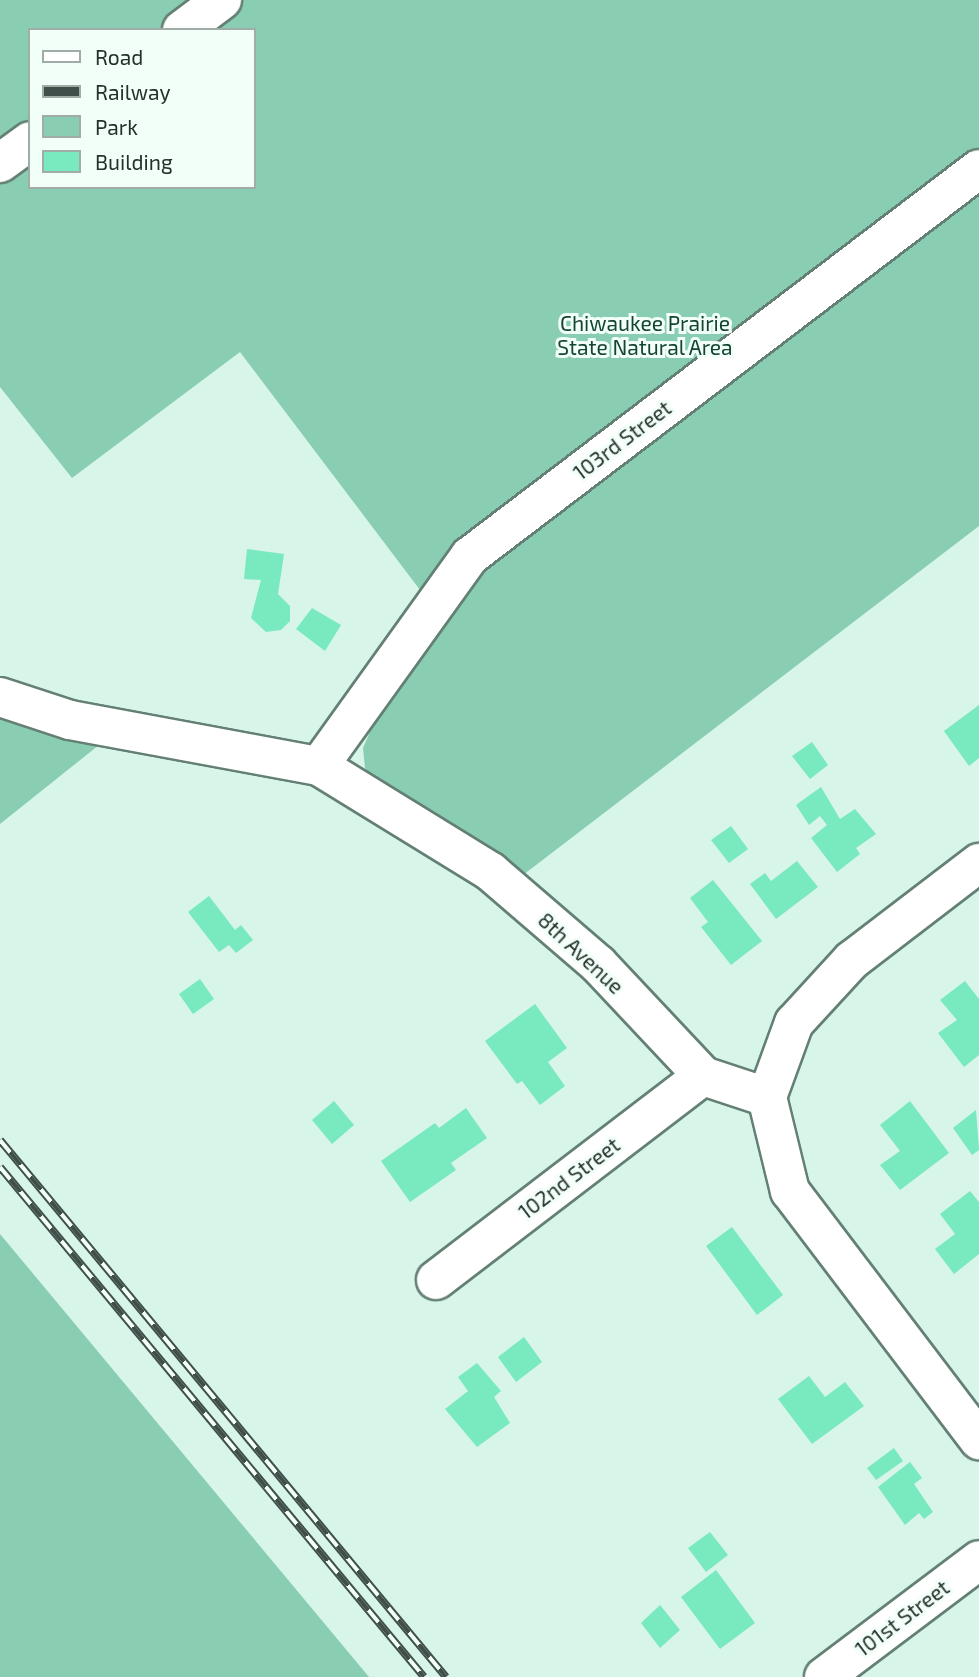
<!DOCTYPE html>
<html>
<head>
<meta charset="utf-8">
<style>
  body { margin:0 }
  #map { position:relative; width:979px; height:1677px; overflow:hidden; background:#d7f5e8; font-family:"Exo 2",sans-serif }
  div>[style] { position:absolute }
  .green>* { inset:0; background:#89ceb2 }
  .building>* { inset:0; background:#79e9bf }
  .roads { filter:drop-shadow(2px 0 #648074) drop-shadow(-2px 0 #648074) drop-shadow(0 2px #648074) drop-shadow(0 -2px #648074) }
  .minor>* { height:38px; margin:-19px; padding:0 19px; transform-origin:19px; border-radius:19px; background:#fff }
  .rail>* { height:8px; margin-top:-4px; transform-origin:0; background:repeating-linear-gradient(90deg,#f2fef8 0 16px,#404f49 0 32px); box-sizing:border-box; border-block:2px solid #404f49 }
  span { translate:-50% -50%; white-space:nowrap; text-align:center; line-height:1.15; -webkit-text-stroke:6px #f2fef8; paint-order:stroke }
  .park-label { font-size:21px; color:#144534 }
  .street-label { font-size:21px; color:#24302b }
  .legend { position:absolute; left:28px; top:28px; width:228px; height:161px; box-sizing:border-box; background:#f2fef8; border:2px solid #a0aca6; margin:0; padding:9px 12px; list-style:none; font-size:21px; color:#24302b }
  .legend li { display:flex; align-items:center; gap:14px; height:35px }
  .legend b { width:35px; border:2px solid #a0aca6 }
</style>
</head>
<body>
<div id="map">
  <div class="green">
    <div style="clip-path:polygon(evenodd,0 0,979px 0,979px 526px,523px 875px,375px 781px,365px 768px,363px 748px,378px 713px,442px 619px,240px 352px,72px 478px,0 387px,0 0,30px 30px,254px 30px,254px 187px,30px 187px,30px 30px)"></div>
    <div style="clip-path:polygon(0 709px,109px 737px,0 824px)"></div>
    <div style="clip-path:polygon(0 1234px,369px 1677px,0 1677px)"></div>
  </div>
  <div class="building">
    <div style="clip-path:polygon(247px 549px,284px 554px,278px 594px,290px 606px,290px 621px,281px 630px,266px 632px,251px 618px,261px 580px,244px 579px)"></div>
    <div style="clip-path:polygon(312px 608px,341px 625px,325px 651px,296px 629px)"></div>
    <div style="clip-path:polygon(979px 705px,979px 758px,969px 766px,944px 731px)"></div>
    <div style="clip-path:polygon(812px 742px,828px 765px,810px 779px,792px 756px)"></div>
    <div style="clip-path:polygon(821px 787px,840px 819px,855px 809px,876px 834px,856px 848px,860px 854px,837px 872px,811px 838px,827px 825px,820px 816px,809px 825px,796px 805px)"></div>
    <div style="clip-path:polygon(731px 826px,748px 849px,729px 863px,711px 840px)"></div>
    <div style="clip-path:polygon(797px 861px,818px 887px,776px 919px,750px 884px,765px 873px,771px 881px)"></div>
    <div style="clip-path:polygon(713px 880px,762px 941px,731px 965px,701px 927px,708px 922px,690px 898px)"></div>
    <div style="clip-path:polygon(209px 896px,235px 930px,241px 925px,253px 940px,236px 953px,229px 945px,219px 952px,188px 912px)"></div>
    <div style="clip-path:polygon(200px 979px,214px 999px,193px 1014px,179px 994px)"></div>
    <div style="clip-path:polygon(965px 981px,979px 999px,979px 1055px,964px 1067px,938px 1033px,957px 1020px,940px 1000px)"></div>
    <div style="clip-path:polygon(535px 1004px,567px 1048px,548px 1062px,565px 1086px,540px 1105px,522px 1081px,517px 1084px,485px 1041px)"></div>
    <div style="clip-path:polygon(334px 1101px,354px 1125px,332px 1144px,312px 1120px)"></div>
    <div style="clip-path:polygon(910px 1101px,949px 1153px,900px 1190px,880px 1165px,900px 1151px,880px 1125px)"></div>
    <div style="clip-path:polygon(466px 1108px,487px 1138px,451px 1163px,456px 1170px,410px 1202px,381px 1161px,435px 1123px,439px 1128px)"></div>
    <div style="clip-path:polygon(976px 1110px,979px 1150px,972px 1155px,953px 1128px)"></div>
    <div style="clip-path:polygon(970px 1191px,979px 1202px,979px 1254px,954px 1274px,935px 1249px,955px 1234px,940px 1214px)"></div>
    <div style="clip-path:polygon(732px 1227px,783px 1295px,757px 1315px,706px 1246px)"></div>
    <div style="clip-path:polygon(524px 1337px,542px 1362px,516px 1382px,498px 1357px)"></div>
    <div style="clip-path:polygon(477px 1363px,501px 1391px,494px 1397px,510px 1423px,477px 1447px,445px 1409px,468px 1391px,458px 1377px)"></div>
    <div style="clip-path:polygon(809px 1376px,825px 1397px,845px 1382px,864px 1406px,812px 1444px,778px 1399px)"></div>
    <div style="clip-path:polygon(894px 1448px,903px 1461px,876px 1480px,867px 1468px)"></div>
    <div style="clip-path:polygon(910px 1462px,922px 1478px,914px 1484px,933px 1512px,924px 1519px,919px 1513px,905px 1525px,878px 1487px)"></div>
    <div style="clip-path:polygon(710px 1532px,728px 1555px,706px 1572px,688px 1548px)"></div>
    <div style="clip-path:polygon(716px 1570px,755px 1623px,720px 1649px,681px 1597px)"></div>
    <div style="clip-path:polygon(660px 1605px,680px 1630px,660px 1648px,641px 1623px)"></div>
  </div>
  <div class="roads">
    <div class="minor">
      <div style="left:182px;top:30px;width:50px;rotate:-36.9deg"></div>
      <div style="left:0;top:163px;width:37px;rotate:-36deg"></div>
      <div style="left:0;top:697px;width:74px;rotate:18.2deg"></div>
      <div style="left:70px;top:720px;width:253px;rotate:10.5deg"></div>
      <div style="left:319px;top:766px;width:202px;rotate:31.6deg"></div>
      <div style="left:491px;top:872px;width:141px;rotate:40.7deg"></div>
      <div style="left:598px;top:964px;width:154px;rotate:46.8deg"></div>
      <div style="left:703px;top:1076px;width:67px;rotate:18.2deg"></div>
      <div style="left:767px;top:1097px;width:97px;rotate:76.3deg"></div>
      <div style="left:790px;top:1191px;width:313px;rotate:52.8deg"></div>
      <div style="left:319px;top:766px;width:259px;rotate:-54.3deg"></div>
      <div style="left:470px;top:556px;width:639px;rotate:-37.25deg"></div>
      <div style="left:767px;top:1097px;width:79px;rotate:-70deg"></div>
      <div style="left:794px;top:1023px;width:86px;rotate:-47.4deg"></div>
      <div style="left:852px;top:960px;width:160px;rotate:-37.4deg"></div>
      <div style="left:436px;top:1280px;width:336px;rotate:-37.4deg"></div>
      <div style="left:824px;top:1677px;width:194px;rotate:-37deg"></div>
    </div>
  </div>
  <div class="rail">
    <div style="left:0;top:1140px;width:698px;rotate:50.29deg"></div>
    <div style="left:0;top:1167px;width:663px;rotate:50.26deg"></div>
  </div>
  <div class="park-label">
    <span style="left:645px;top:335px">Chiwaukee Prairie<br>State Natural Area</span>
  </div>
  <div class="street-label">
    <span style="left:622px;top:440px;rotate:-37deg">103rd Street</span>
    <span style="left:581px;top:953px;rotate:43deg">8th Avenue</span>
    <span style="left:569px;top:1178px;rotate:-37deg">102nd Street</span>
    <span style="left:902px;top:1618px;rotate:-37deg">101st Street</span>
  </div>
  <ul class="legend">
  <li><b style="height:9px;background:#fff"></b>Road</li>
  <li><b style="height:9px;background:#404f49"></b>Railway</li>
  <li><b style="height:19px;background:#89ceb2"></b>Park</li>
  <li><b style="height:19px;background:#79e9bf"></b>Building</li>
  </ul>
</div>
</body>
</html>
